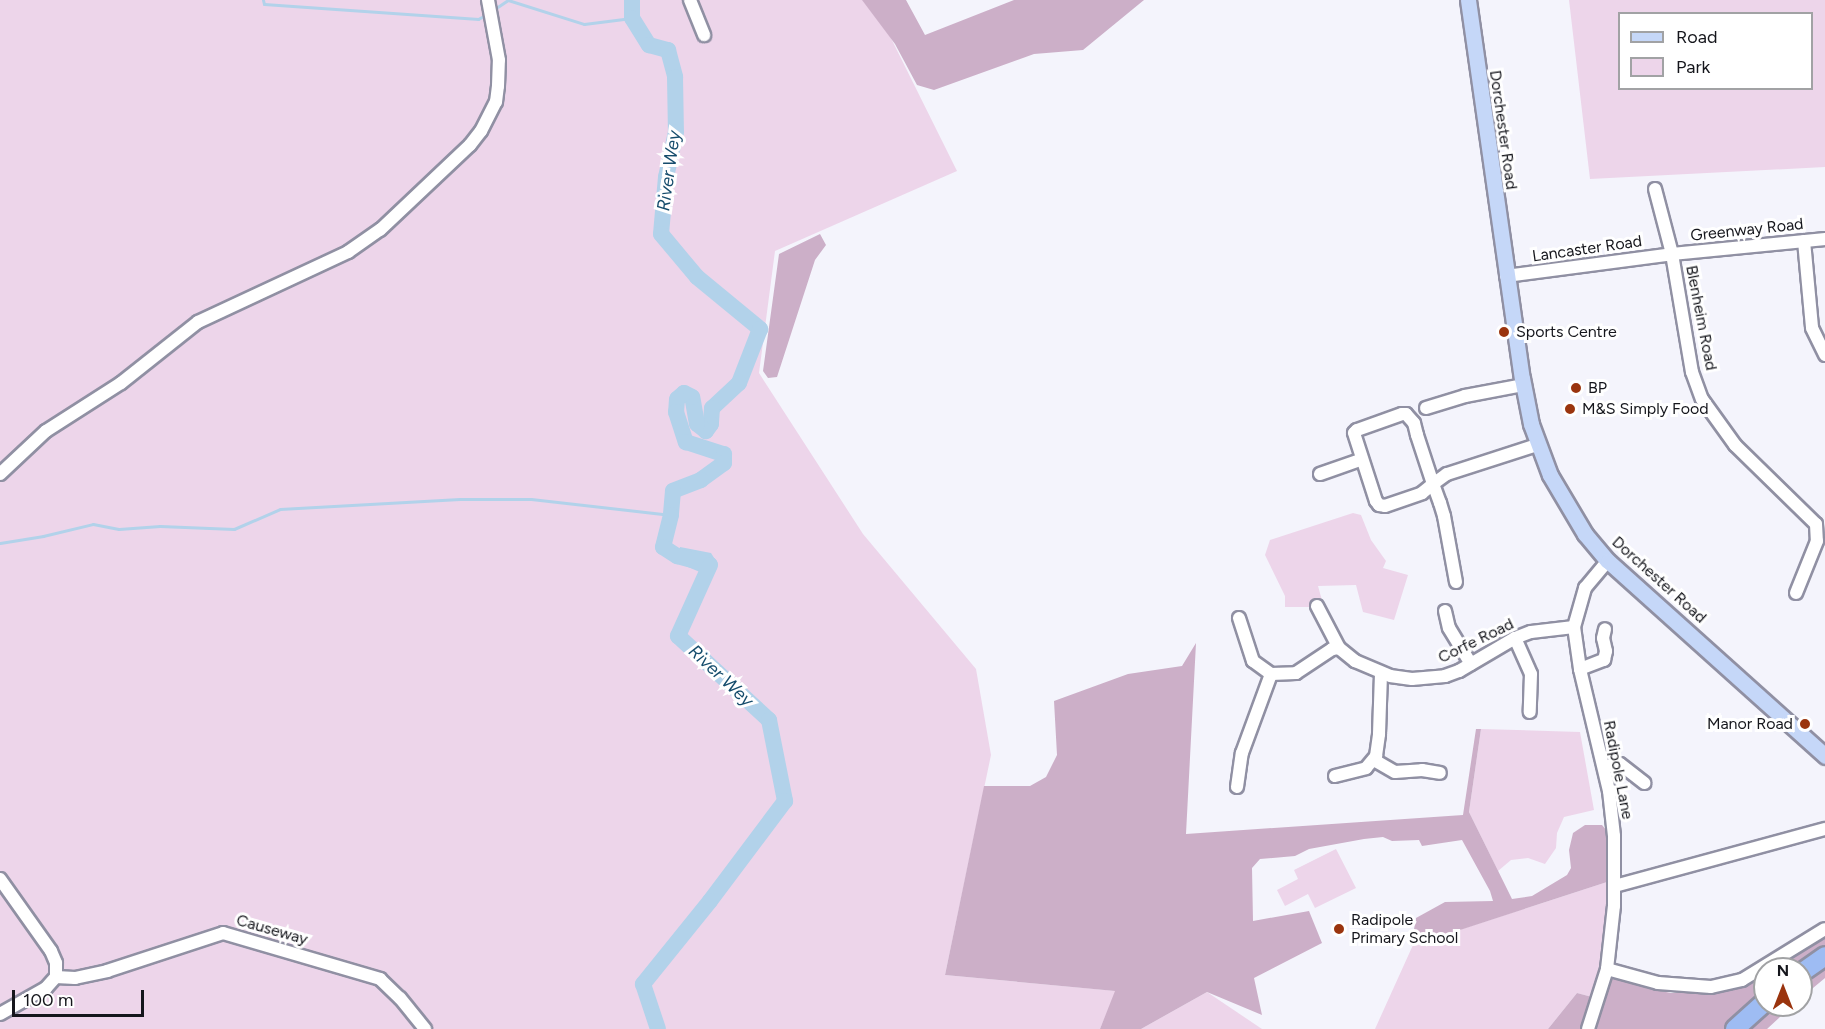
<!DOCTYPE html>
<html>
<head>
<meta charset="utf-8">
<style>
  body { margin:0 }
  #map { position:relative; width:1825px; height:1029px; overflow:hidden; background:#f4f4fc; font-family:Figtree,sans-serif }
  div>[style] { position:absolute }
  .green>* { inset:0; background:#edd5ea }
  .forest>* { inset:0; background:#ccafc8 }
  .water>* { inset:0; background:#b2d2ea }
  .stream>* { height:3px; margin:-1.5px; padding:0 1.5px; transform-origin:1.5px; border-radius:1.5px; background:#b2d2ea }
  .river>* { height:16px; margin:-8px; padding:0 8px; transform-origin:8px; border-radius:8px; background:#b2d2ea }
  .roads { filter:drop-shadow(2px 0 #9090a3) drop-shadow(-2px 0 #9090a3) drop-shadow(0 2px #9090a3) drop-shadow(0 -2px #9090a3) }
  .minor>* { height:12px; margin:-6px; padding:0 6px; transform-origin:6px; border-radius:6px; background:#fff }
  .major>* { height:15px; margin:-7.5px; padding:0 7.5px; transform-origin:7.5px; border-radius:7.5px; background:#c5d7f8 }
  .highway>* { height:18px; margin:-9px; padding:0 9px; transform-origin:9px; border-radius:9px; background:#9ebcf3 }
  .dots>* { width:16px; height:16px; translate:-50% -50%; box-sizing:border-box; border:3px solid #fff; border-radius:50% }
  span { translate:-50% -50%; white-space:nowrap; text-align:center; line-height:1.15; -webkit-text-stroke:6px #fff; paint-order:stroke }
  .street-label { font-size:16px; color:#15161c }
  .poi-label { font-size:16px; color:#15161c }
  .left { translate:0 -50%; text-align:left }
  .right { translate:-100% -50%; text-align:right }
  .water-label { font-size:18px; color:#154c6c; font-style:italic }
  .legend { position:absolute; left:1618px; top:12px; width:195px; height:78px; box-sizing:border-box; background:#fff; border:2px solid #a1a2a4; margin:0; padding:8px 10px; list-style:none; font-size:18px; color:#15161c }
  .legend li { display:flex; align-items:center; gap:12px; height:30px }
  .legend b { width:30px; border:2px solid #a1a2a4 }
  .north { position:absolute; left:1753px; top:957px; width:60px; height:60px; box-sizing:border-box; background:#fff; border:2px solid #a1a2a4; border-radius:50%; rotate:0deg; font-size:16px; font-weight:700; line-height:24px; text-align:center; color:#15161c }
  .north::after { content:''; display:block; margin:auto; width:21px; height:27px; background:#9a340e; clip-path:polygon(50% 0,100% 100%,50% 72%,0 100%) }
  .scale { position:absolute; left:12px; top:990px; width:132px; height:27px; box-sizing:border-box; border:3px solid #15161c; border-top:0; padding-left:8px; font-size:18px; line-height:21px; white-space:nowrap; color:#15161c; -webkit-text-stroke:4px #fff; paint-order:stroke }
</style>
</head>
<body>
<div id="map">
  <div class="green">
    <div style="clip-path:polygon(0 0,872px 0,957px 171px,775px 251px,759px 373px,863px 534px,976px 669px,991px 755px,945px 975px,1116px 991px,1100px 1029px,0 1029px)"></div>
    <div style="clip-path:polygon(evenodd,1569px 0,1825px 0,1825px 167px,1590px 179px,1569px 0,1620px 14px,1812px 14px,1812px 88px,1620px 88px,1620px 14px)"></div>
    <div style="clip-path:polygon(1353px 513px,1361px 515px,1371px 540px,1386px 561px,1383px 568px,1408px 575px,1394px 620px,1363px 612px,1356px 585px,1318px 586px,1323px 604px,1310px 607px,1285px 607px,1285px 596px,1265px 555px,1270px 540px)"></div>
    <div style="clip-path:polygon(1481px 729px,1580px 732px,1594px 810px,1564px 817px,1557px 833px,1556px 848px,1545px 864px,1528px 858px,1511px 860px,1498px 871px,1469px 812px)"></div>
    <div style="clip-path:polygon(1336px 849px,1356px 888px,1315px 908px,1308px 894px,1285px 906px,1277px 890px,1298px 879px,1294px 870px)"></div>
    <div style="clip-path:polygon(1607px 882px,1604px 969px,1592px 997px,1577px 993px,1548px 1029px,1375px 1029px,1413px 945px)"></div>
    <div style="clip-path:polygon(1207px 992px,1262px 1029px,1141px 1029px)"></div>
  </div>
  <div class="forest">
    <div style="clip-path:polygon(862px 0,906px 0,925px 35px,1014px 0,1144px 0,1083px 50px,1034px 54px,934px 90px,917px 85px,895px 44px)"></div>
    <div style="clip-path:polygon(820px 234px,826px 245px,815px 260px,777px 377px,768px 378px,763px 371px,779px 254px)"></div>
    <div style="clip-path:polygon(1196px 643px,1186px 834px,1463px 815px,1476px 729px,1481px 729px,1469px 812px,1512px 899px,1532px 896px,1567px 875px,1571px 868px,1569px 850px,1573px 833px,1585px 825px,1602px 825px,1607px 831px,1607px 882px,1411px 946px,1416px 918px,1445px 902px,1493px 901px,1490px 891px,1462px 840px,1422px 846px,1419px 840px,1392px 841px,1383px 837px,1364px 839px,1309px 849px,1295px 856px,1260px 859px,1252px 868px,1253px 921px,1309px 911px,1322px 943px,1254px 978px,1262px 1015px,1207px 992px,1141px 1029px,1100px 1029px,1115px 991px,945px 975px,984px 786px,1030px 786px,1046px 777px,1057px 755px,1054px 701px,1128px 674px,1182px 666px)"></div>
    <div style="clip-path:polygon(1825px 933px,1825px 978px,1801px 998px,1801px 969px,1772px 969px)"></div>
    <div style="clip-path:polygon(1607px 969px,1646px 988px,1671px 993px,1699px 993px,1743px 984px,1765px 973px,1765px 1005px,1793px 1005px,1767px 1029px,1548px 1029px,1577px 993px,1592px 997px)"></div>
  </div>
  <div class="water">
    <div style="clip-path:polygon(680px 547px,711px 553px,716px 561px,711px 572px,707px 575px,676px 562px)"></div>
  </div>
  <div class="stream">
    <div style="left:263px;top:0;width:4px;rotate:76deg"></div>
    <div style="left:264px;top:4px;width:215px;rotate:4deg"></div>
    <div style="left:478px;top:19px;width:4px;rotate:-27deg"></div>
    <div style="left:508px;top:0;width:80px;rotate:17.5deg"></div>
    <div style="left:584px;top:24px;width:48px;rotate:-7.1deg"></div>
    <div style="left:496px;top:8px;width:14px;rotate:-34deg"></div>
    <div style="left:0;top:543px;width:44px;rotate:-9.2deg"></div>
    <div style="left:43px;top:536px;width:51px;rotate:-13.5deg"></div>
    <div style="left:93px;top:524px;width:26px;rotate:11deg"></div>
    <div style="left:119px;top:529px;width:41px;rotate:-4.2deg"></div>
    <div style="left:160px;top:526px;width:74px;rotate:2.3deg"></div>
    <div style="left:234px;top:529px;width:50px;rotate:-23.5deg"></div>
    <div style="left:280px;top:509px;width:180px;rotate:-3.2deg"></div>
    <div style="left:460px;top:499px;width:71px"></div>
    <div style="left:531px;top:499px;width:141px;rotate:6.5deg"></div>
  </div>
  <div class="river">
    <div style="left:632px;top:0;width:18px;rotate:90deg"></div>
    <div style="left:632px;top:18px;width:32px;rotate:58deg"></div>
    <div style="left:649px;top:45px;width:20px;rotate:15deg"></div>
    <div style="left:668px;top:50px;width:28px;rotate:75deg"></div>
    <div style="left:675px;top:77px;width:55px;rotate:89deg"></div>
    <div style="left:676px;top:132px;width:46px;rotate:102.5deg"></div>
    <div style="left:666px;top:177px;width:57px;rotate:95deg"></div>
    <div style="left:661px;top:234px;width:56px;rotate:50.1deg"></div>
    <div style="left:697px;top:277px;width:82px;rotate:39.5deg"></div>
    <div style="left:760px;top:329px;width:58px;rotate:111.3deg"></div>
    <div style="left:739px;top:383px;width:37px;rotate:137deg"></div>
    <div style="left:712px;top:408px;width:16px;rotate:94deg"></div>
    <div style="left:711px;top:424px;width:9px;rotate:126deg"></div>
    <div style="left:706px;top:431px;width:11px;rotate:-142deg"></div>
    <div style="left:697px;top:424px;width:27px;rotate:-100deg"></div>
    <div style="left:692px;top:397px;width:9px;rotate:-153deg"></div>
    <div style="left:684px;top:393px;width:9px;rotate:139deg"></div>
    <div style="left:677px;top:399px;width:13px;rotate:94deg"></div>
    <div style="left:676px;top:412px;width:32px;rotate:72deg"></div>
    <div style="left:686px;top:442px;width:40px;rotate:18deg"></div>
    <div style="left:724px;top:454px;width:9px;rotate:90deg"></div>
    <div style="left:724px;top:463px;width:29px;rotate:144deg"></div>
    <div style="left:701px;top:480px;width:30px;rotate:159deg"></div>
    <div style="left:673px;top:491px;width:24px;rotate:95deg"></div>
    <div style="left:671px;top:515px;width:33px;rotate:104deg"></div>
    <div style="left:663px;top:547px;width:17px;rotate:33deg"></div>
    <div style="left:677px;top:556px;width:34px;rotate:15deg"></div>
    <div style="left:710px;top:565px;width:78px;rotate:114.3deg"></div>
    <div style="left:678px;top:636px;width:124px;rotate:42.7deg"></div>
    <div style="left:769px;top:720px;width:83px;rotate:78.8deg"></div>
    <div style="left:785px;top:801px;width:125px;rotate:126.9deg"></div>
    <div style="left:710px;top:901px;width:107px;rotate:128.9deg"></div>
    <div style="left:643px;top:984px;width:47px;rotate:71.6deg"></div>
  </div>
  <div class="roads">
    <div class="minor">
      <div style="left:690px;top:0;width:38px;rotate:68deg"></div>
      <div style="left:1655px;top:189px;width:67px;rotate:75.3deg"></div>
      <div style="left:1672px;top:254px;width:120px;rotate:80.4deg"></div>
      <div style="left:1692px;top:372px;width:29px;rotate:70deg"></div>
      <div style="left:1702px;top:399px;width:57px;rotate:54.3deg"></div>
      <div style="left:1735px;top:445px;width:113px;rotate:44.3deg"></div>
      <div style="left:1816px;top:524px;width:17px;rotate:87deg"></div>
      <div style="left:1817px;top:541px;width:56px;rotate:112deg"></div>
      <div style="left:1804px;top:241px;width:87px;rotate:84.7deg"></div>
      <div style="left:1812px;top:328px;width:30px;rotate:64deg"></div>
      <div style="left:1506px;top:276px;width:167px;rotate:-7.5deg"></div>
      <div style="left:1672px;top:254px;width:154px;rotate:-5.6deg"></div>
      <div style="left:1426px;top:408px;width:41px;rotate:-17.1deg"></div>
      <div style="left:1465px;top:396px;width:60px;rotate:-10.6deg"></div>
      <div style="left:0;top:474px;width:63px;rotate:-43.1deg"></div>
      <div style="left:46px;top:431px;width:89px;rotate:-32.6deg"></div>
      <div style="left:121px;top:383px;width:98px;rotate:-38.4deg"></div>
      <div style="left:198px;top:322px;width:166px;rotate:-25deg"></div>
      <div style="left:348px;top:252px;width:39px;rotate:-35deg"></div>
      <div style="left:380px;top:230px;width:124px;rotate:-43.4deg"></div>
      <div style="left:470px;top:145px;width:18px;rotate:-52deg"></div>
      <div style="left:481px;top:131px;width:33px;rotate:-63deg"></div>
      <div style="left:496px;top:102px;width:16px;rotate:-83deg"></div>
      <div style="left:498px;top:86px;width:26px;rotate:-88deg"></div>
      <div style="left:499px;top:60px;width:61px;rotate:-100.4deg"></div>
      <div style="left:1320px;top:474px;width:42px;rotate:-19.3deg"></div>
      <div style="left:1456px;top:582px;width:67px;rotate:-100.3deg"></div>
      <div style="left:1444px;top:516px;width:14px;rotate:-107deg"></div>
      <div style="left:1440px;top:503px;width:20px;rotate:-110deg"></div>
      <div style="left:1433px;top:484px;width:52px;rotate:-108.1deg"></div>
      <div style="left:1417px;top:435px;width:12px;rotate:-104deg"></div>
      <div style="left:1414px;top:423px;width:12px;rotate:-132deg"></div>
      <div style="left:1406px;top:414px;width:4px;rotate:180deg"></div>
      <div style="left:1402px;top:414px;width:48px;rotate:160.4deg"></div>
      <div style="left:1357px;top:430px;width:4px;rotate:135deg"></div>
      <div style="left:1354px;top:433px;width:71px;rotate:72.1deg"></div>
      <div style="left:1376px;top:501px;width:5px;rotate:53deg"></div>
      <div style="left:1379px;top:505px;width:6px;rotate:9deg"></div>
      <div style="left:1385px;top:506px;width:39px;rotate:-19deg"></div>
      <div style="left:1422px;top:493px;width:14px;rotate:-39deg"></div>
      <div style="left:1433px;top:484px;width:17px;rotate:-36deg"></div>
      <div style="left:1447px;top:474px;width:95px;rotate:-17.9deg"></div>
      <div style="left:1317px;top:606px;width:47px;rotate:62.4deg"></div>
      <div style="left:1339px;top:648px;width:21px;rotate:39deg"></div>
      <div style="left:1355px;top:661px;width:38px;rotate:23deg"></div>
      <div style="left:1390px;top:676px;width:22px;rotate:8deg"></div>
      <div style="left:1412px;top:679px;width:33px;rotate:-5deg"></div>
      <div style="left:1445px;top:676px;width:15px;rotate:-20deg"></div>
      <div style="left:1459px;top:671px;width:65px;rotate:-30.5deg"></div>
      <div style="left:1515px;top:638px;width:17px;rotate:-21deg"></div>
      <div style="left:1531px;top:632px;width:43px;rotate:-6.6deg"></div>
      <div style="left:1445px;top:611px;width:17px;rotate:77deg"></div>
      <div style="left:1449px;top:628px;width:42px;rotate:58.6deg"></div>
      <div style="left:1239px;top:618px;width:45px;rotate:72deg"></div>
      <div style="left:1253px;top:661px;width:22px;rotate:36deg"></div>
      <div style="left:1271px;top:674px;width:25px;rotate:-2deg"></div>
      <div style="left:1296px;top:673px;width:43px;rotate:-33.7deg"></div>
      <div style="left:1332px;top:649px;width:7px;rotate:-8deg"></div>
      <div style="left:1515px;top:638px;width:39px;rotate:66deg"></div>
      <div style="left:1531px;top:674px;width:38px;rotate:92deg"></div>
      <div style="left:1580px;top:669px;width:26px;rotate:-21deg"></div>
      <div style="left:1604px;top:660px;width:9px;rotate:-77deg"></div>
      <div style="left:1606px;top:651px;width:13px;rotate:-103deg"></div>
      <div style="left:1603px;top:638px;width:9px;rotate:-77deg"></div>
      <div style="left:1374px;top:760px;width:24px;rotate:30deg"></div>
      <div style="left:1395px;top:772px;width:27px;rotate:-4deg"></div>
      <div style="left:1422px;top:770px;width:18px;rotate:9deg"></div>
      <div style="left:1604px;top:767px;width:16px;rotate:-11deg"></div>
      <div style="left:1620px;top:764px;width:31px;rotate:38deg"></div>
      <div style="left:1335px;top:776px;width:32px;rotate:-14deg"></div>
      <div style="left:1366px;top:768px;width:16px;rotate:-50deg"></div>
      <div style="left:1376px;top:756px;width:22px;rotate:-82deg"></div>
      <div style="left:1379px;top:734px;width:61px;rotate:-88.1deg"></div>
      <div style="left:1237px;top:787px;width:34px;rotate:-82deg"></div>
      <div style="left:1242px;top:753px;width:84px;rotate:-69.8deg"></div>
      <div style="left:0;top:879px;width:88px;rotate:54.7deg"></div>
      <div style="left:51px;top:951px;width:13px;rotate:67deg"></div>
      <div style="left:56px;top:963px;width:14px;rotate:90deg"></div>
      <div style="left:1615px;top:886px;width:218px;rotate:-15.2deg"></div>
      <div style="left:1607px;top:969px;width:53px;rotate:15.4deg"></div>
      <div style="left:1658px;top:983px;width:53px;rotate:4.3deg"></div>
      <div style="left:1711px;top:987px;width:32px;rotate:-13deg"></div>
      <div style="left:1742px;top:980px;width:97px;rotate:-31.6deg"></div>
      <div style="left:56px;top:977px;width:19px;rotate:3deg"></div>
      <div style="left:75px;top:978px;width:33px;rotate:-12deg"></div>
      <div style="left:107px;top:971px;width:122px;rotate:-18.1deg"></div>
      <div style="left:223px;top:933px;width:164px;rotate:16.3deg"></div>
      <div style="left:380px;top:979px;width:28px;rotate:44deg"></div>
      <div style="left:400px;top:998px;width:40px;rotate:51deg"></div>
      <div style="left:0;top:1014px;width:53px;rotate:-29.5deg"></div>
      <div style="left:46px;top:988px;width:15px;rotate:-48deg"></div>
      <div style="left:1588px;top:1029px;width:63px;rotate:-72.4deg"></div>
      <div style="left:1607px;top:969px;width:63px;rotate:-83.7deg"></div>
      <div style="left:1614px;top:906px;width:70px;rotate:-90deg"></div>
      <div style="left:1614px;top:836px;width:45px;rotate:-96.3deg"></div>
      <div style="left:1609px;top:791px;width:125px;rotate:-103.4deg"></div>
      <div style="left:1580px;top:669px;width:42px;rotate:-98.1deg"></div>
      <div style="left:1574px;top:627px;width:41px;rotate:-74.2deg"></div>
      <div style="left:1585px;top:588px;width:35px;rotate:-50deg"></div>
    </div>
    <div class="major">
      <div style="left:1468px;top:0;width:382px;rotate:81.9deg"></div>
      <div style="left:1522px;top:378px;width:47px;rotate:78.9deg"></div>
      <div style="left:1531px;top:424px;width:54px;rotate:69.6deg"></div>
      <div style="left:1550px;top:475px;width:69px;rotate:59.3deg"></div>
      <div style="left:1585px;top:534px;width:35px;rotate:50deg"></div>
      <div style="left:1608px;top:561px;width:292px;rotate:41.9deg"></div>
    </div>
    <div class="highway">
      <div style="left:1801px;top:973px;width:29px;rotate:-35deg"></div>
      <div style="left:1735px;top:1029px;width:40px;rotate:-42deg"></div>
    </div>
  </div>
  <div class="dots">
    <div style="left:1504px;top:332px;background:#9a340e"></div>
    <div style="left:1576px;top:388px;background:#9a340e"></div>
    <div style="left:1570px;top:409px;background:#9a340e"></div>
    <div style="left:1805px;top:724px;background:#9a340e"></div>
    <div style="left:1339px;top:929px;background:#9a340e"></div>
  </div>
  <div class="street-label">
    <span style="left:1503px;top:130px;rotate:82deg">Dorchester Road</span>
    <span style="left:1747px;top:230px;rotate:-6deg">Greenway Road</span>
    <span style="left:1587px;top:249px;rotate:-8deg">Lancaster Road</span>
    <span style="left:1701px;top:318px;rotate:79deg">Blenheim Road</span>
    <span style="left:1659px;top:580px;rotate:42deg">Dorchester Road</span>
    <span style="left:1476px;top:641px;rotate:-26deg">Corfe Road</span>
    <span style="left:1618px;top:770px;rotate:79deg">Radipole Lane</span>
    <span style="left:272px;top:930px;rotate:16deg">Causeway</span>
  </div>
  <div class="poi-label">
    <span class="left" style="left:1516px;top:332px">Sports Centre</span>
    <span class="left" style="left:1588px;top:388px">BP</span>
    <span class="left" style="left:1582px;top:409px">M&amp;S Simply Food</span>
    <span class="right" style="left:1793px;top:724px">Manor Road</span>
    <span class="left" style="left:1351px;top:929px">Radipole<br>Primary School</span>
  </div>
  <div class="water-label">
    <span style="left:669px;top:171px;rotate:-82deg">River Wey</span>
    <span style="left:721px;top:676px;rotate:43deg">River Wey</span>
  </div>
  <ul class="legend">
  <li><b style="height:8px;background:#c5d7f8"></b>Road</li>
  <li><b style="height:16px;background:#edd5ea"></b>Park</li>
  </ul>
  <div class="north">N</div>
  <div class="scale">100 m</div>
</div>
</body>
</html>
